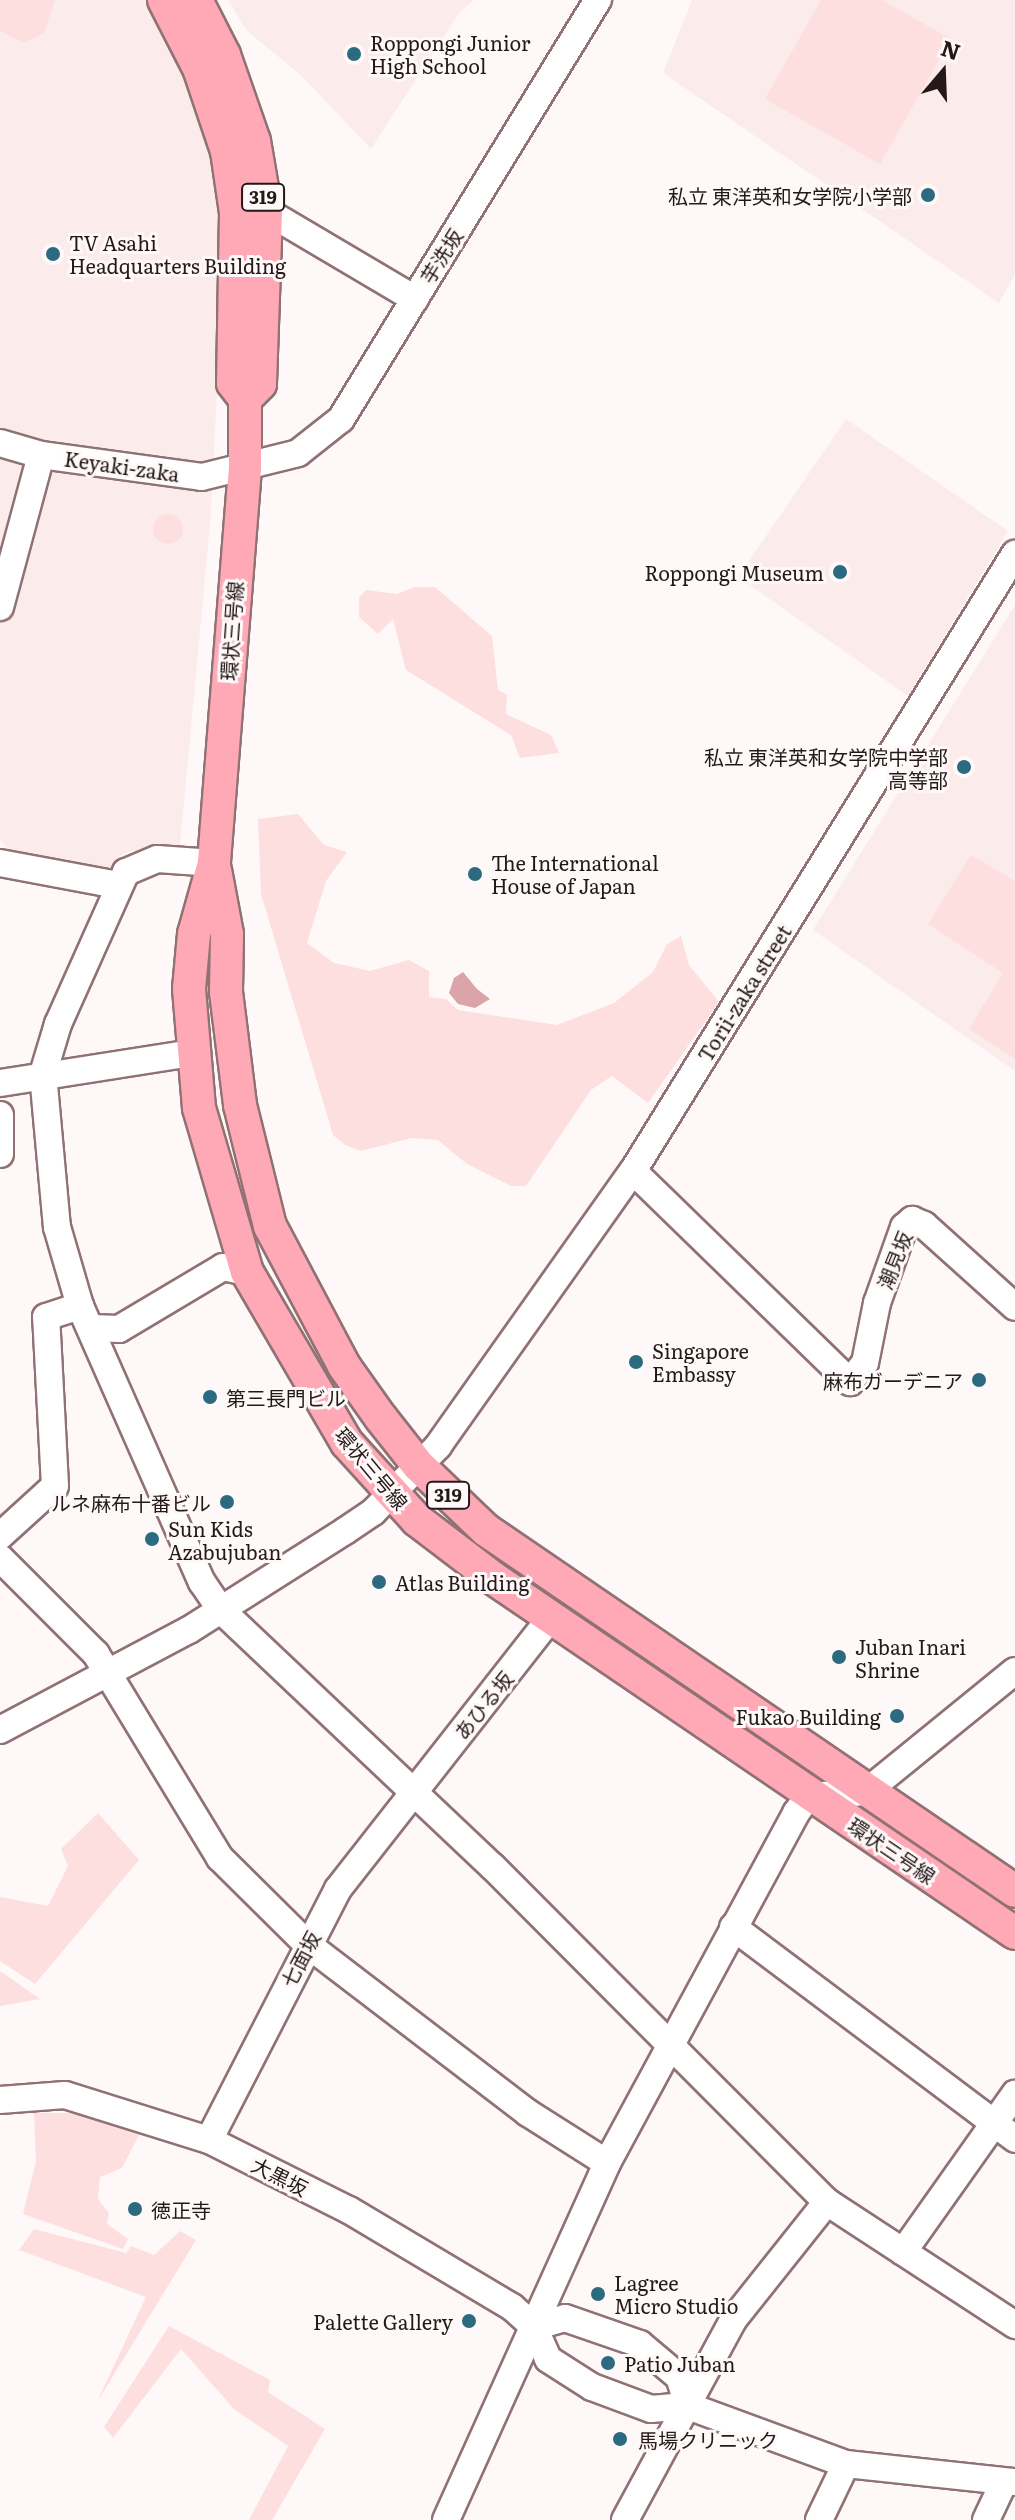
<!DOCTYPE html>
<html>
<head>
<meta charset="utf-8">
<style>
  body { margin:0 }
  #map { position:relative; width:1015px; height:2520px; overflow:hidden; background:#fff8f8; font-family:Literata,"Noto Sans JP",serif }
  div>[style] { position:absolute }
  .built>* { inset:0; background:#fcebeb }
  .green>* { inset:0; background:#fddfe0 }
  .round { border-radius:50% }
  .water>* { inset:0; background:#daa4a8 }
  .roads { filter:drop-shadow(2px 0 #907274) drop-shadow(-2px 0 #907274) drop-shadow(0 2px #907274) drop-shadow(0 -2px #907274) }
  .minor>* { height:26px; margin:-13px; padding:0 13px; transform-origin:13px; border-radius:13px; background:#fff }
  .major>* { height:32px; margin:-16px; padding:0 16px; transform-origin:16px; border-radius:16px; background:#fea9b5 }
  .dots>* { width:22px; height:22px; translate:-50% -50%; box-sizing:border-box; border:4px solid #fff8f8; border-radius:50% }
  span { translate:-50% -50%; white-space:nowrap; text-align:center; line-height:1.15; -webkit-text-stroke:6px #fff8f8; paint-order:stroke }
  .shield-label span { padding:2px 6px; background:#fff8f8; border:2px solid; border-radius:6px; -webkit-text-stroke-width:0 }
  .shield-label { font-size:18px; color:#241919; font-weight:700 }
  .poi-label { font-size:20px; color:#241919 }
  .left { translate:0 -50%; text-align:left }
  .right { translate:-100% -50%; text-align:right }
  .street-label { font-size:20px; color:#241919 }
  .north { position:absolute; left:903px; top:32px; width:80px; height:80px; -webkit-text-stroke:6px #fff8f8; paint-order:stroke; rotate:19deg; font-size:22px; font-weight:700; line-height:32px; text-align:center; color:#241919 }
  .north::after { content:''; display:block; margin:auto; width:28px; height:36px; background:#241919; clip-path:polygon(50% 0,100% 100%,50% 72%,0 100%) }
</style>
</head>
<body>
<div id="map">
  <div class="built">
    <div style="clip-path:polygon(0 0,147px 0,184px 71px,212px 150px,219px 202px,222px 300px,210px 524px,180px 845px,162px 853px,130px 851px,118px 857px,111px 870px,12px 854px,0 839px)"></div>
    <div style="clip-path:polygon(228px 0,474px 0,459px 13px,371px 149px,302px 76px,247px 31px)"></div>
    <div style="clip-path:polygon(692px 0,1015px 0,1015px 274px,999px 303px,663px 73px)"></div>
    <div style="clip-path:polygon(846px 419px,1008px 531px,908px 696px,738px 577px)"></div>
    <div style="clip-path:polygon(1015px 605px,1015px 1071px,813px 930px)"></div>
  </div>
  <div class="green">
    <div style="clip-path:polygon(0 0,55px 0,44px 33px,24px 43px,0 31px)"></div>
    <div style="clip-path:polygon(821px 0,882px 0,951px 39px,880px 164px,765px 99px)"></div>
    <div class="round" style="left:153px;top:514px;width:30px;height:30px"></div>
    <div style="clip-path:polygon(415px 587px,435px 587px,492px 636px,498px 690px,507px 695px,506px 714px,551px 735px,559px 753px,520px 758px,511px 735px,406px 670px,393px 619px,378px 634px,359px 617px,359px 598px,366px 590px,397px 594px)"></div>
    <div style="clip-path:polygon(298px 814px,324px 845px,347px 852px,326px 881px,307px 943px,334px 963px,370px 971px,409px 960px,429px 971px,429px 997px,446px 999px,458px 1010px,557px 1025px,614px 1003px,653px 972px,667px 944px,681px 936px,689px 965px,719px 1002px,648px 1103px,612px 1076px,591px 1090px,526px 1186px,511px 1186px,467px 1164px,438px 1140px,412px 1138px,361px 1151px,345px 1145px,333px 1135px,261px 894px,258px 819px)"></div>
    <div style="clip-path:polygon(971px 855px,1015px 881px,1015px 1059px,969px 1029px,1003px 973px,928px 924px)"></div>
    <div style="clip-path:polygon(98px 1813px,139px 1860px,35px 1984px,0 1961px,0 1897px,48px 1906px,68px 1866px,61px 1849px)"></div>
    <div style="clip-path:polygon(0 1971px,40px 1999px,0 2006px)"></div>
    <div style="clip-path:polygon(34px 2113px,81px 2113px,139px 2135px,122px 2168px,100px 2177px,98px 2199px,109px 2213px,107px 2224px,128px 2239px,123px 2249px,23px 2214px,36px 2161px)"></div>
    <div style="clip-path:polygon(34px 2229px,126px 2253px,131px 2246px,154px 2255px,180px 2231px,196px 2240px,96px 2404px,146px 2297px,19px 2250px)"></div>
    <div style="clip-path:polygon(169px 2326px,270px 2380px,268px 2392px,325px 2429px,272px 2520px,249px 2520px,288px 2446px,234px 2409px,181px 2349px,113px 2438px,104px 2427px)"></div>
  </div>
  <div class="water">
    <div style="clip-path:polygon(463px 972px,477px 989px,490px 999px,475px 1008px,458px 1004px,449px 993px,454px 978px)"></div>
  </div>
  <div class="roads">
    <div class="minor">
      <div style="left:266px;top:211px;width:173px;rotate:30.6deg"></div>
      <div style="left:0;top:443px;width:43px;rotate:16.3deg"></div>
      <div style="left:41px;top:455px;width:162px;rotate:7.8deg"></div>
      <div style="left:202px;top:477px;width:99px;rotate:-14deg"></div>
      <div style="left:298px;top:453px;width:55px;rotate:-38.3deg"></div>
      <div style="left:341px;top:419px;width:492px;rotate:-58.5deg"></div>
      <div style="left:0;top:607px;width:157px;rotate:-74.9deg"></div>
      <div style="left:0;top:863px;width:119px;rotate:10.6deg"></div>
      <div style="left:214px;top:863px;width:57px;rotate:-176deg"></div>
      <div style="left:157px;top:859px;width:34px;rotate:157deg"></div>
      <div style="left:126px;top:872px;width:167px;rotate:114.1deg"></div>
      <div style="left:58px;top:1024px;width:52px;rotate:106.7deg"></div>
      <div style="left:43px;top:1074px;width:154px;rotate:84.8deg"></div>
      <div style="left:57px;top:1227px;width:82px;rotate:73.8deg"></div>
      <div style="left:80px;top:1306px;width:302px;rotate:66.2deg"></div>
      <div style="left:202px;top:1582px;width:34px;rotate:56deg"></div>
      <div style="left:221px;top:1610px;width:373px;rotate:43.4deg"></div>
      <div style="left:492px;top:1866px;width:474px;rotate:45.1deg"></div>
      <div style="left:827px;top:2202px;width:225px;rotate:33.2deg"></div>
      <div style="left:0;top:1083px;width:194px;rotate:-8.9deg"></div>
      <div style="left:0;top:1115px;width:39px;rotate:90deg"></div>
      <div style="left:633px;top:1171px;width:303px;rotate:44.2deg"></div>
      <div style="left:850px;top:1382px;width:24px;rotate:-52deg"></div>
      <div style="left:865px;top:1363px;width:61px;rotate:-78.7deg"></div>
      <div style="left:877px;top:1303px;width:81px;rotate:-70.4deg"></div>
      <div style="left:904px;top:1227px;width:11px;rotate:-41deg"></div>
      <div style="left:912px;top:1220px;width:13px;rotate:23deg"></div>
      <div style="left:924px;top:1225px;width:122px;rotate:42deg"></div>
      <div style="left:92px;top:1328px;width:27px;rotate:2deg"></div>
      <div style="left:119px;top:1329px;width:121px;rotate:-30.8deg"></div>
      <div style="left:223px;top:1267px;width:25px;rotate:12deg"></div>
      <div style="left:0;top:1536px;width:74px;rotate:-42.3deg"></div>
      <div style="left:55px;top:1486px;width:169px;rotate:-93deg"></div>
      <div style="left:46px;top:1317px;width:36px;rotate:-18deg"></div>
      <div style="left:0;top:1558px;width:136px;rotate:45deg"></div>
      <div style="left:96px;top:1654px;width:239px;rotate:58.7deg"></div>
      <div style="left:220px;top:1858px;width:122px;rotate:44.7deg"></div>
      <div style="left:307px;top:1944px;width:278px;rotate:37.4deg"></div>
      <div style="left:528px;top:2113px;width:93px;rotate:32.3deg"></div>
      <div style="left:0;top:1730px;width:214px;rotate:-27.9deg"></div>
      <div style="left:189px;top:1630px;width:185px;rotate:-32.4deg"></div>
      <div style="left:345px;top:1531px;width:34px;rotate:-34deg"></div>
      <div style="left:373px;top:1512px;width:93px;rotate:-45.4deg"></div>
      <div style="left:438px;top:1446px;width:337px;rotate:-54.7deg"></div>
      <div style="left:633px;top:1171px;width:726px;rotate:-58.24deg"></div>
      <div style="left:733px;top:1927px;width:353px;rotate:36.9deg"></div>
      <div style="left:0;top:2100px;width:65px;rotate:-4.4deg"></div>
      <div style="left:65px;top:2095px;width:151px;rotate:17.4deg"></div>
      <div style="left:209px;top:2140px;width:157px;rotate:26.6deg"></div>
      <div style="left:349px;top:2210px;width:190px;rotate:30.8deg"></div>
      <div style="left:512px;top:2307px;width:30px;rotate:42deg"></div>
      <div style="left:209px;top:2140px;width:282px;rotate:-62.8deg"></div>
      <div style="left:338px;top:1889px;width:345px;rotate:-51.9deg"></div>
      <div style="left:903px;top:2252px;width:194px;rotate:-54.7deg"></div>
      <div style="left:688px;top:2406px;width:30px;rotate:-107deg"></div>
      <div style="left:679px;top:2377px;width:51px;rotate:-139.8deg"></div>
      <div style="left:640px;top:2344px;width:79px;rotate:-160.9deg"></div>
      <div style="left:565px;top:2318px;width:32px;rotate:164deg"></div>
      <div style="left:534px;top:2327px;width:35px;rotate:66deg"></div>
      <div style="left:548px;top:2359px;width:52px;rotate:32.5deg"></div>
      <div style="left:592px;top:2387px;width:63px;rotate:20.4deg"></div>
      <div style="left:651px;top:2409px;width:37px;rotate:-5deg"></div>
      <div style="left:688px;top:2406px;width:168px;rotate:20.2deg"></div>
      <div style="left:846px;top:2464px;width:170px;rotate:6.1deg"></div>
      <div style="left:446px;top:2520px;width:392px;rotate:-65.7deg"></div>
      <div style="left:607px;top:2163px;width:398px;rotate:-61.6deg"></div>
      <div style="left:796px;top:1813px;width:21px;rotate:-53deg"></div>
      <div style="left:809px;top:1796px;width:57px;rotate:-4deg"></div>
      <div style="left:866px;top:1792px;width:192px;rotate:-39.1deg"></div>
      <div style="left:625px;top:2520px;width:227px;rotate:-61.6deg"></div>
      <div style="left:733px;top:2320px;width:151px;rotate:-51.5deg"></div>
      <div style="left:819px;top:2520px;width:62px;rotate:-64.3deg"></div>
      <div style="left:986px;top:2520px;width:42px;rotate:-64.7deg"></div>
    </div>
    <div class="major">
      <div style="left:164px;top:0;width:76px;rotate:62.8deg"></div>
      <div style="left:199px;top:68px;width:88px;rotate:71.4deg"></div>
      <div style="left:227px;top:151px;width:63px;rotate:81.7deg"></div>
      <div style="left:236px;top:213px;width:170px;rotate:91deg"></div>
      <div style="left:233px;top:383px;width:20px;rotate:53deg"></div>
      <div style="left:245px;top:399px;width:69px;rotate:90deg"></div>
      <div style="left:245px;top:468px;width:396px;rotate:94.5deg"></div>
      <div style="left:214px;top:863px;width:74px;rotate:105.7deg"></div>
      <div style="left:194px;top:934px;width:55px;rotate:95.2deg"></div>
      <div style="left:189px;top:989px;width:119px;rotate:85.2deg"></div>
      <div style="left:199px;top:1108px;width:171px;rotate:73.7deg"></div>
      <div style="left:247px;top:1272px;width:198px;rotate:59.7deg"></div>
      <div style="left:347px;top:1443px;width:104px;rotate:47.7deg"></div>
      <div style="left:417px;top:1520px;width:96px;rotate:37.3deg"></div>
      <div style="left:493px;top:1578px;width:631px;rotate:34.22deg"></div>
      <div style="left:196px;top:0;width:62px;rotate:63deg"></div>
      <div style="left:224px;top:55px;width:91px;rotate:70.8deg"></div>
      <div style="left:254px;top:141px;width:71px;rotate:80.3deg"></div>
      <div style="left:266px;top:211px;width:173px;rotate:92deg"></div>
      <div style="left:260px;top:384px;width:21px;rotate:135deg"></div>
      <div style="left:215px;top:870px;width:65px;rotate:79.4deg"></div>
      <div style="left:227px;top:934px;width:58px;rotate:91deg"></div>
      <div style="left:226px;top:992px;width:114px;rotate:82.9deg"></div>
      <div style="left:240px;top:1105px;width:125px;rotate:76.1deg"></div>
      <div style="left:270px;top:1226px;width:158px;rotate:62.1deg"></div>
      <div style="left:344px;top:1366px;width:64px;rotate:54.6deg"></div>
      <div style="left:381px;top:1418px;width:60px;rotate:51.8deg"></div>
      <div style="left:418px;top:1465px;width:94px;rotate:43.7deg"></div>
      <div style="left:486px;top:1530px;width:640px;rotate:34.31deg"></div>
    </div>
  </div>
  <div class="dots">
    <div style="left:354px;top:54px;background:#2b6a7f"></div>
    <div style="left:928px;top:195px;background:#2b6a7f"></div>
    <div style="left:53px;top:254px;background:#2b6a7f"></div>
    <div style="left:840px;top:572px;background:#2b6a7f"></div>
    <div style="left:964px;top:767px;background:#2b6a7f"></div>
    <div style="left:475px;top:874px;background:#2b6a7f"></div>
    <div style="left:636px;top:1362px;background:#2b6a7f"></div>
    <div style="left:979px;top:1380px;background:#2b6a7f"></div>
    <div style="left:210px;top:1397px;background:#2b6a7f"></div>
    <div style="left:227px;top:1502px;background:#2b6a7f"></div>
    <div style="left:152px;top:1539px;background:#2b6a7f"></div>
    <div style="left:379px;top:1582px;background:#2b6a7f"></div>
    <div style="left:839px;top:1657px;background:#2b6a7f"></div>
    <div style="left:897px;top:1716px;background:#2b6a7f"></div>
    <div style="left:135px;top:2209px;background:#2b6a7f"></div>
    <div style="left:598px;top:2294px;background:#2b6a7f"></div>
    <div style="left:469px;top:2321px;background:#2b6a7f"></div>
    <div style="left:608px;top:2363px;background:#2b6a7f"></div>
    <div style="left:620px;top:2439px;background:#2b6a7f"></div>
  </div>
  <div class="shield-label">
    <span style="left:263px;top:197px">319</span>
    <span style="left:448px;top:1495px">319</span>
  </div>
  <div class="poi-label">
    <span class="left" style="left:370px;top:54px">Roppongi Junior<br>High School</span>
    <span class="right" style="left:912px;top:195px">私立 東洋英和女学院小学部</span>
    <span class="left" style="left:69px;top:254px">TV Asahi<br>Headquarters Building</span>
    <span class="right" style="left:824px;top:572px">Roppongi Museum</span>
    <span class="right" style="left:948px;top:768px">私立 東洋英和女学院中学部<br>高等部</span>
    <span class="left" style="left:491px;top:874px">The International<br>House of Japan</span>
    <span class="left" style="left:652px;top:1362px">Singapore<br>Embassy</span>
    <span class="right" style="left:963px;top:1380px">麻布ガーデニア</span>
    <span class="left" style="left:226px;top:1397px">第三長門ビル</span>
    <span class="right" style="left:211px;top:1502px">ルネ麻布十番ビル</span>
    <span class="left" style="left:168px;top:1540px">Sun Kids<br>Azabujuban</span>
    <span class="left" style="left:395px;top:1582px">Atlas Building</span>
    <span class="left" style="left:855px;top:1658px">Juban Inari<br>Shrine</span>
    <span class="right" style="left:881px;top:1716px">Fukao Building</span>
    <span class="left" style="left:151px;top:2209px">徳正寺</span>
    <span class="left" style="left:614px;top:2294px">Lagree<br>Micro Studio</span>
    <span class="right" style="left:453px;top:2321px">Palette Gallery</span>
    <span class="left" style="left:624px;top:2363px">Patio Juban</span>
    <span class="left" style="left:638px;top:2439px">馬場クリニック</span>
  </div>
  <div class="street-label">
    <span style="left:441px;top:256px;rotate:-58deg">芋洗坂</span>
    <span style="left:122px;top:466px;rotate:8deg">Keyaki-zaka</span>
    <span style="left:231px;top:631px;rotate:-86deg">環状三号線</span>
    <span style="left:744px;top:993px;rotate:-58deg">Torii-zaka street</span>
    <span style="left:894px;top:1260px;rotate:-68deg">潮見坂</span>
    <span style="left:372px;top:1468px;rotate:50deg">環状三号線</span>
    <span style="left:483px;top:1705px;rotate:-51deg">あひる坂</span>
    <span style="left:892px;top:1850px;rotate:34deg">環状三号線</span>
    <span style="left:300px;top:1959px;rotate:-62deg">七面坂</span>
    <span style="left:280px;top:2176px;rotate:27deg">大黒坂</span>
  </div>
  <div class="north">N</div>
</div>
</body>
</html>
